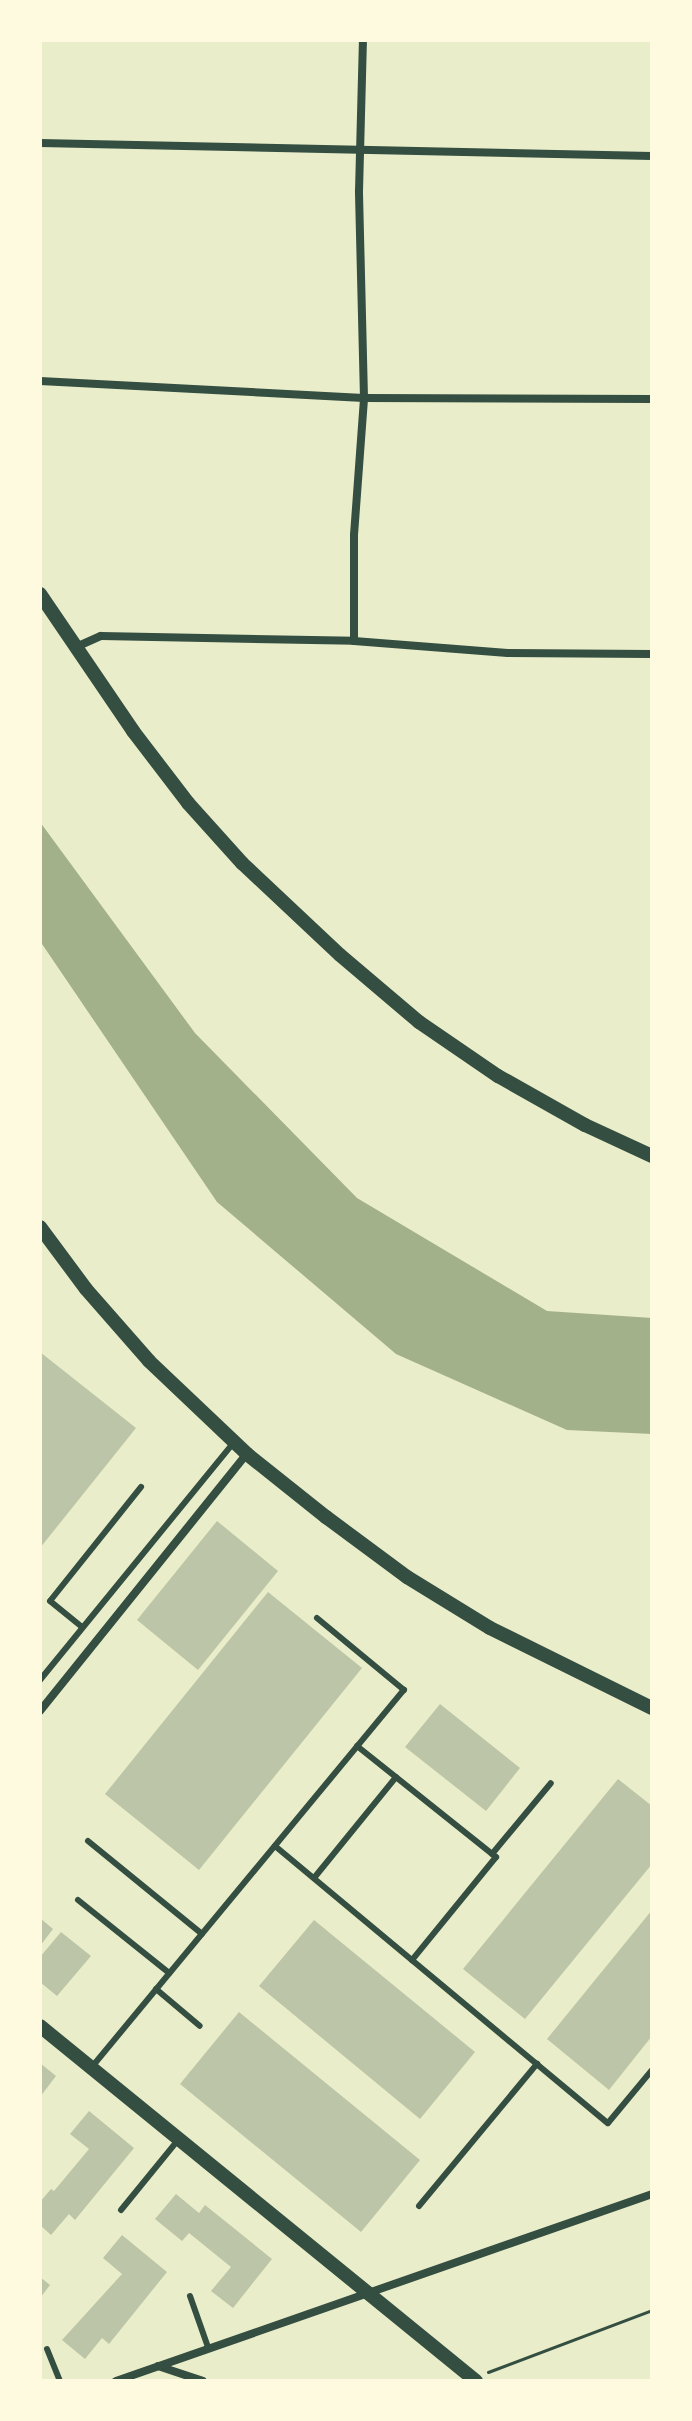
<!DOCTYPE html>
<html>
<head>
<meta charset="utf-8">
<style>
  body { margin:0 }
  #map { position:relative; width:692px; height:2421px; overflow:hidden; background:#e9edc9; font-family:"Fira Sans Condensed",sans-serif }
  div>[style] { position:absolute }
  .water>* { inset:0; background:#a3b18a }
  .building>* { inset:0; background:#bcc5a7 }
  .path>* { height:3px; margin:-1.5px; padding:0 1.5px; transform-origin:1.5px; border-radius:1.5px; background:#344e41 }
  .service>* { height:6px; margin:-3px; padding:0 3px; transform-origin:3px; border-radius:3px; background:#344e41 }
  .minor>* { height:8px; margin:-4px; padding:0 4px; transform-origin:4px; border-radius:4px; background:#344e41 }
  .tertiary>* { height:14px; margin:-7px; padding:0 7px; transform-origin:7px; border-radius:7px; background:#344e41 }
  span { translate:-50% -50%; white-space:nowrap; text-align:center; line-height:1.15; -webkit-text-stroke:8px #fefae0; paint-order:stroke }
  .frame { position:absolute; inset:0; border:42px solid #fefae0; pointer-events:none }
</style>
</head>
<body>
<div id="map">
  <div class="water">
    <div style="clip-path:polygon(40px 822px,195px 1033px,357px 1198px,547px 1311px,652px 1318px,652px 1434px,567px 1430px,396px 1354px,217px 1202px,40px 941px)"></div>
  </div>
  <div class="building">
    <div style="clip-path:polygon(40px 1352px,136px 1428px,40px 1548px)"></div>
    <div style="clip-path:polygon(217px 1521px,278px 1571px,198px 1670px,137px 1620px)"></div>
    <div style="clip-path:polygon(268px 1592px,362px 1668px,199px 1870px,105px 1794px)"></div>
    <div style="clip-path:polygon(440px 1704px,520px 1768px,486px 1811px,405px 1747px)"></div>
    <div style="clip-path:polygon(618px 1779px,652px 1806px,652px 1864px,525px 2019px,463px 1969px)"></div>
    <div style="clip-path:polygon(652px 1910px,652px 2036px,609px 2090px,547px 2039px)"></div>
    <div style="clip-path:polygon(40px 1918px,53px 1929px,40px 1946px)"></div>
    <div style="clip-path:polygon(314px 1920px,475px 2052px,420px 2119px,259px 1986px)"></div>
    <div style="clip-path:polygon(61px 1932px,91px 1956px,57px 1996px,40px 1982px,40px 1957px)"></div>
    <div style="clip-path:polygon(239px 2012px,420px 2160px,361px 2232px,180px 2084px)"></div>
    <div style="clip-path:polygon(40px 2063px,56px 2076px,40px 2097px)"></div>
    <div style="clip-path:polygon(89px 2111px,134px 2148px,75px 2220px,69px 2214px,51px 2235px,40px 2225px,40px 2202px,51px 2189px,54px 2191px,89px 2149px,70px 2134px)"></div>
    <div style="clip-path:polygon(176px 2194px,199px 2213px,205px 2205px,272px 2259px,233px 2308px,211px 2291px,231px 2267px,189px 2233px,182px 2241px,155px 2219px)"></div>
    <div style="clip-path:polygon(122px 2235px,167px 2272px,109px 2344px,102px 2338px,85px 2359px,62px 2340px,122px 2274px,103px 2258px)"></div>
    <div style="clip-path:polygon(40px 2277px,50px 2285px,40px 2298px)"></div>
  </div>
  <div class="path">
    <div style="left:488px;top:2372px;width:175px;rotate:-20.7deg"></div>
  </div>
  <div class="service">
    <div style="left:82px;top:1627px;width:41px;rotate:-140.9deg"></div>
    <div style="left:50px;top:1601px;width:146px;rotate:-51.4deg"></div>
    <div style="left:40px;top:1680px;width:307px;rotate:-50.8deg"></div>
    <div style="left:357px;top:1746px;width:178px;rotate:38.6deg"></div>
    <div style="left:496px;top:1857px;width:133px;rotate:129.2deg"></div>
    <div style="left:88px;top:1841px;width:147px;rotate:39.2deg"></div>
    <div style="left:275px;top:1846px;width:433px;rotate:39.8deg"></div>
    <div style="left:608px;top:2123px;width:69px;rotate:-50.3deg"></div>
    <div style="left:492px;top:1854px;width:92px;rotate:-50.3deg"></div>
    <div style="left:314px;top:1878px;width:130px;rotate:-50.9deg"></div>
    <div style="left:78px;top:1900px;width:117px;rotate:38.7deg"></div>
    <div style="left:156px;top:1989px;width:57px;rotate:40.1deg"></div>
    <div style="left:91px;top:2068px;width:491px;rotate:-50.4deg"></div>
    <div style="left:404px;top:1690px;width:113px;rotate:-140.4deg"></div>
    <div style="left:419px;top:2206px;width:185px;rotate:-50.3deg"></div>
    <div style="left:121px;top:2210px;width:92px;rotate:-50.8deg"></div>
    <div style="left:190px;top:2296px;width:54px;rotate:70.6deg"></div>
    <div style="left:47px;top:2349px;width:35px;rotate:68deg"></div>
  </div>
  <div class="minor">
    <div style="left:40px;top:143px;width:612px;rotate:1.22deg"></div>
    <div style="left:40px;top:381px;width:324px;rotate:3deg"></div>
    <div style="left:364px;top:398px;width:288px;rotate:0.2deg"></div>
    <div style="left:354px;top:641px;width:106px;rotate:-90deg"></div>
    <div style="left:354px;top:535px;width:137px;rotate:-85.8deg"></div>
    <div style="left:364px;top:398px;width:207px;rotate:-91.4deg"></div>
    <div style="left:359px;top:191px;width:151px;rotate:-88.5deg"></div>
    <div style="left:76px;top:647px;width:27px;rotate:-24deg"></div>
    <div style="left:101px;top:636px;width:253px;rotate:1.1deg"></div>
    <div style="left:354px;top:641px;width:154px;rotate:4.5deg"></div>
    <div style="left:508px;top:653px;width:144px;rotate:0.4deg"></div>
    <div style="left:40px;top:1711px;width:330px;rotate:-51.2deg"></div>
    <div style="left:158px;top:2366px;width:47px;rotate:18.4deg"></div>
    <div style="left:116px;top:2381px;width:568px;rotate:-19.23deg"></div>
  </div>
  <div class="tertiary">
    <div style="left:40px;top:594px;width:166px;rotate:55.8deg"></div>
    <div style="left:133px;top:731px;width:91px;rotate:52.6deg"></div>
    <div style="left:188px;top:803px;width:81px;rotate:48deg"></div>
    <div style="left:242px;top:863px;width:134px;rotate:43.2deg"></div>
    <div style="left:340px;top:955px;width:104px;rotate:40.3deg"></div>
    <div style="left:419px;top:1022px;width:96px;rotate:34.4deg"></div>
    <div style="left:498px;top:1076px;width:100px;rotate:29.4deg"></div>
    <div style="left:585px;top:1125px;width:74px;rotate:24.8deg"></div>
    <div style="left:40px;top:1227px;width:77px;rotate:53.4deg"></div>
    <div style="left:86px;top:1289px;width:96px;rotate:48.8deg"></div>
    <div style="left:149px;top:1361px;width:135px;rotate:43.5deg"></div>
    <div style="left:247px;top:1454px;width:101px;rotate:38.6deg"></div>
    <div style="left:326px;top:1517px;width:101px;rotate:36.5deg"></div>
    <div style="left:407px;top:1577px;width:97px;rotate:31.6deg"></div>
    <div style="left:490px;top:1628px;width:181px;rotate:26.3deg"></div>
    <div style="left:40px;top:2026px;width:562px;rotate:39.15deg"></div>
  </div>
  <div class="frame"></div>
</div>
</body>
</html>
